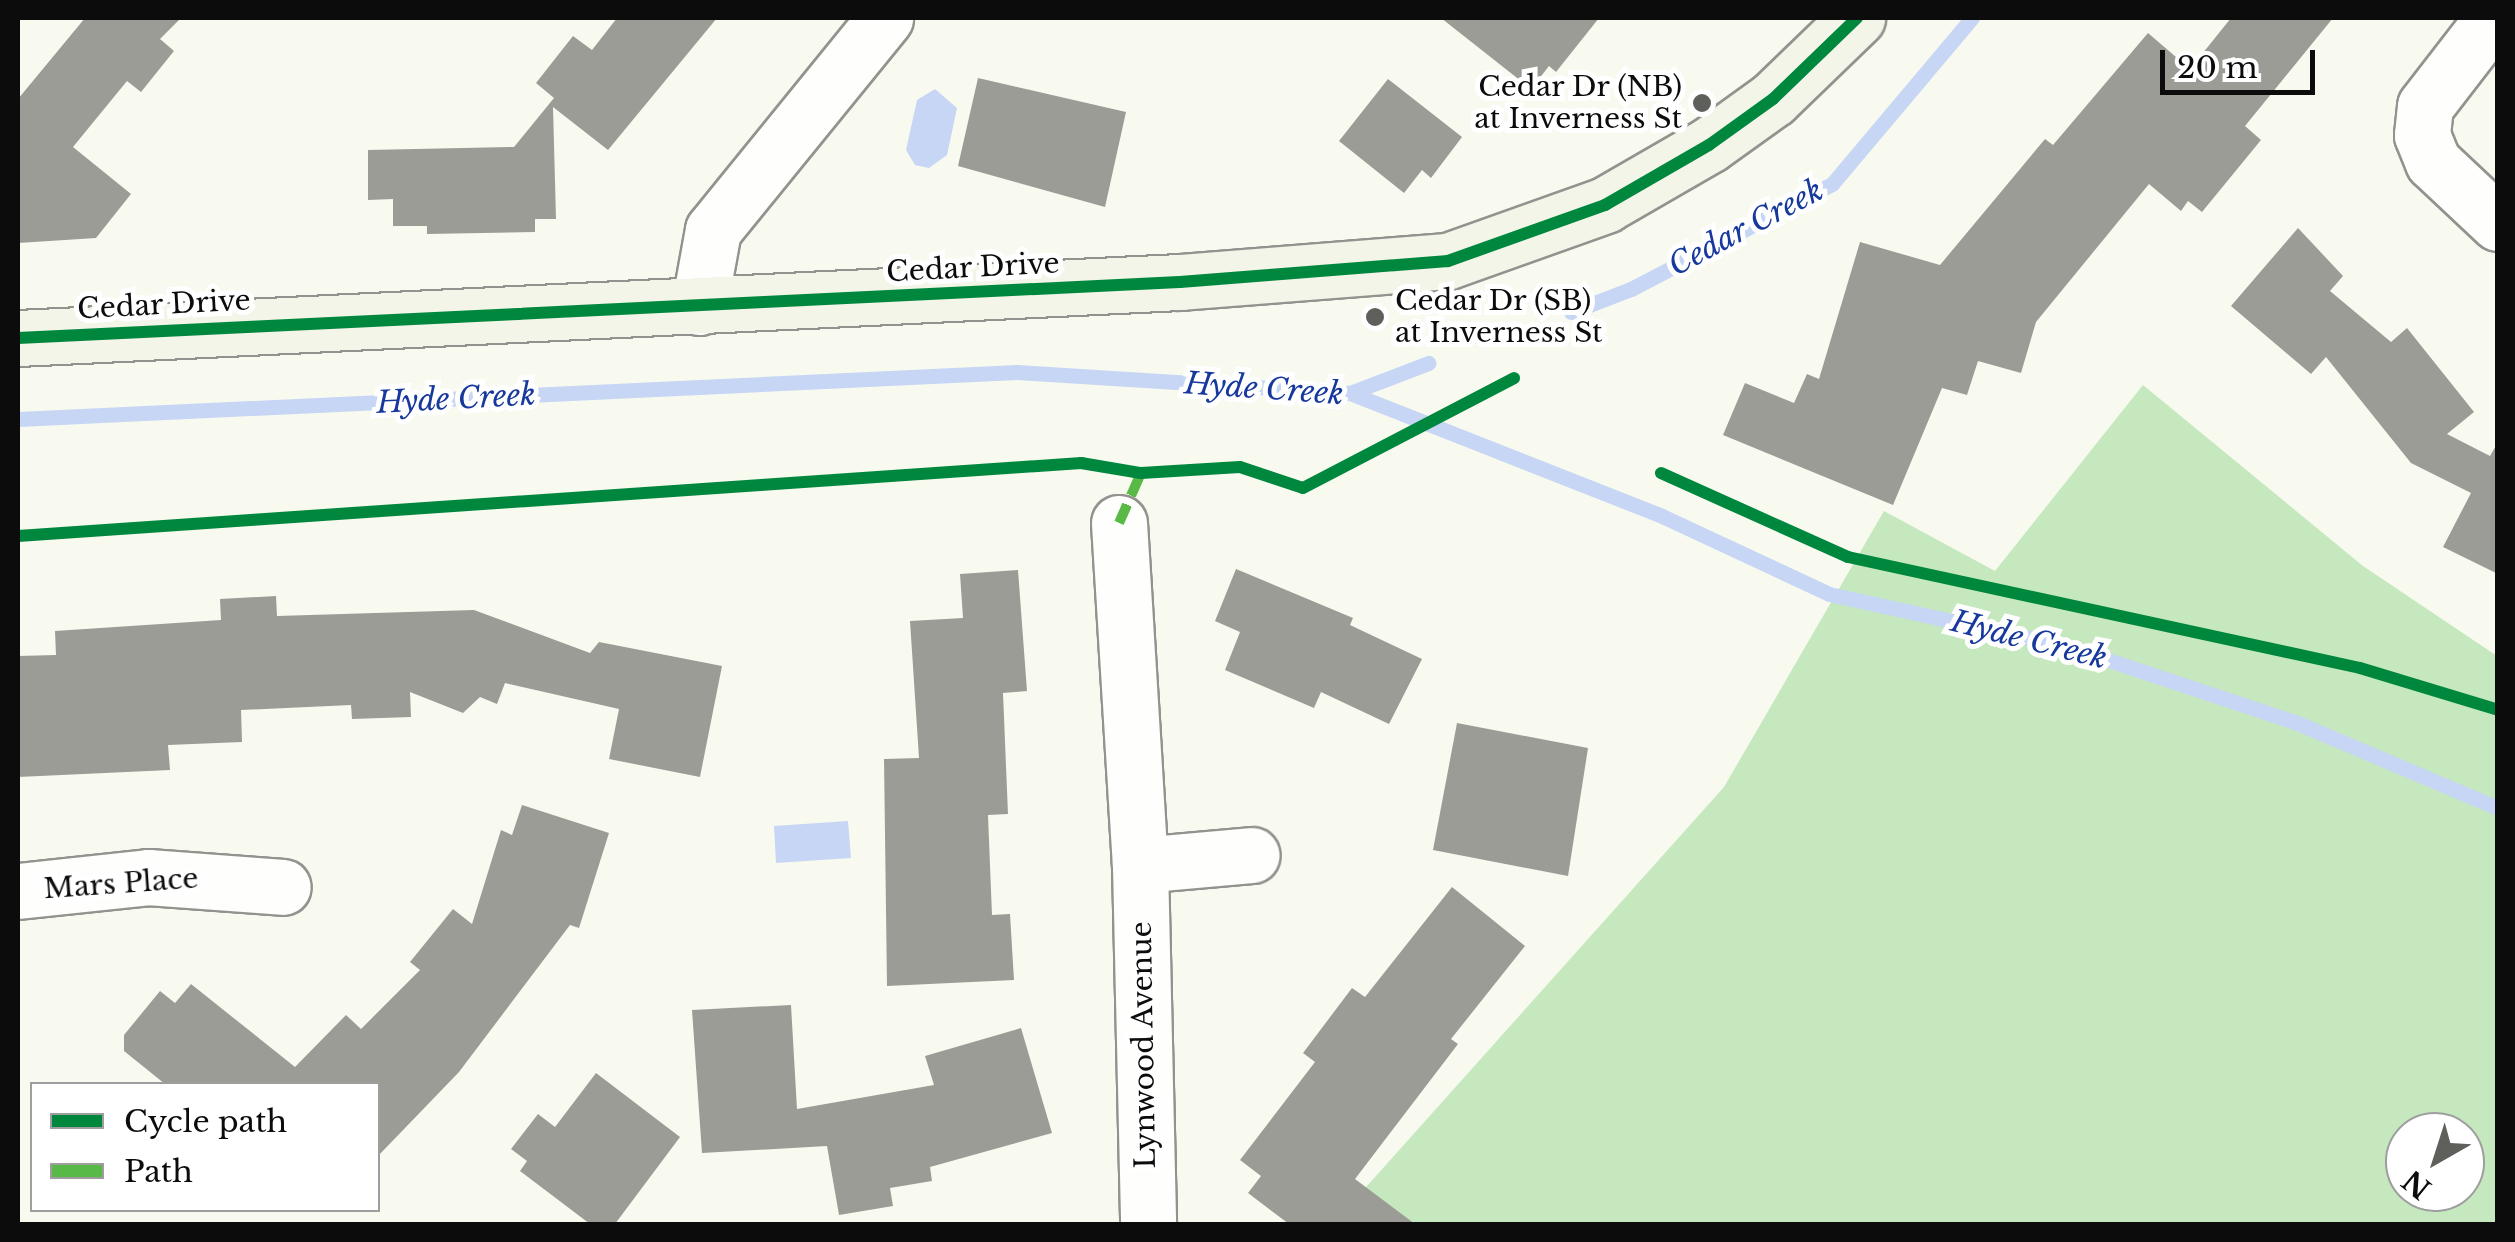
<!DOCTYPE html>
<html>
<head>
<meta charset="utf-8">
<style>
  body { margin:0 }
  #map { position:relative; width:2515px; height:1242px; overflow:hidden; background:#f8faf0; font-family:"Libre Baskerville",serif }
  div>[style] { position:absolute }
  .forest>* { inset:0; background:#c6e8be }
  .water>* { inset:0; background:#c6d6f4 }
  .stream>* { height:15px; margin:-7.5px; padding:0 7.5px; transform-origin:7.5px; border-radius:7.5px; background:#c6d6f4 }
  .building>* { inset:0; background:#9c9c96 }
  .roads { filter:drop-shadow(2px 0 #92938f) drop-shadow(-2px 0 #92938f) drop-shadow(0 2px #92938f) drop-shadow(0 -2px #92938f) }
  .street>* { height:55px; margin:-27.5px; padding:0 27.5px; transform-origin:27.5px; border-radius:27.5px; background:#fefefd }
  .secondary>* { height:55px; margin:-27.5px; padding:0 27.5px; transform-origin:27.5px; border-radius:27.5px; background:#f2f5e8 }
  .quiet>* { height:10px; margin-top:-5px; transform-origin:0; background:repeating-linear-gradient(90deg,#58b947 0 20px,transparent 0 30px) }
  .cycleway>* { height:12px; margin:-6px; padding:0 6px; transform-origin:6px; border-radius:6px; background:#00873e }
  .dots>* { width:28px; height:28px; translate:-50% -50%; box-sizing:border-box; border:5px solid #fff; border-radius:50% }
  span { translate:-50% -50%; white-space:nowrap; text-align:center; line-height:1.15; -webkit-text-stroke:10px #fff; paint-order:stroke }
  .poi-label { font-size:28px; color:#0c0c0c }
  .right { translate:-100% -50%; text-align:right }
  .left { translate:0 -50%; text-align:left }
  .street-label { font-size:28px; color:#0c0c0c }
  .water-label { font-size:30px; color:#17389c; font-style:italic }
  .frame { position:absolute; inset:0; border:20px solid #0c0c0c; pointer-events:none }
  .legend { position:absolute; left:30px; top:1082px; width:350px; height:130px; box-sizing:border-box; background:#fff; border:2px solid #9e9e9e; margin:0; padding:12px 18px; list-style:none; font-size:30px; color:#0c0c0c }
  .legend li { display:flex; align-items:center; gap:20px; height:50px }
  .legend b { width:50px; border:2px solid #9e9e9e }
  .north { position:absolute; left:2385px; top:1112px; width:100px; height:100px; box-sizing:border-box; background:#fff; border:2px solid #9e9e9e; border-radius:50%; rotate:219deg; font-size:28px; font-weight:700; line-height:40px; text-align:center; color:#0c0c0c }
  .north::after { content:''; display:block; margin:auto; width:35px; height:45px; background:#5f5f5c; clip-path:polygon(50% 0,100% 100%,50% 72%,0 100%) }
  .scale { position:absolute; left:2160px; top:50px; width:155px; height:45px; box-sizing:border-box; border:5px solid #0c0c0c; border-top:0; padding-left:12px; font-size:30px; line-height:35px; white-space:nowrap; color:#0c0c0c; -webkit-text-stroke:8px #fff; paint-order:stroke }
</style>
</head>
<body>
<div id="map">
  <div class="forest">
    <div style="clip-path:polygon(evenodd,2143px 385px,2363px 566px,2497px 656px,2497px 1224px,1333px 1224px,1724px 787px,1884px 511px,1995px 571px,2143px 385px,2405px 1132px,2465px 1132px,2465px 1192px,2405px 1192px,2405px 1132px)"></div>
  </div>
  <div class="water">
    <div style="clip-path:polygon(935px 89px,957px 108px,947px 155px,929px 168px,915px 165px,906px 150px,917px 100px)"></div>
    <div style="clip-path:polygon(848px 821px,851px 858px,776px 863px,774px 826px)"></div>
  </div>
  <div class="stream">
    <div style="left:1571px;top:312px;width:64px;rotate:-21deg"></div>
    <div style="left:1631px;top:289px;width:227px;rotate:-27.6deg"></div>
    <div style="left:1832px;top:184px;width:217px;rotate:-49.9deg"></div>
    <div style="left:1350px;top:393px;width:84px;rotate:-21deg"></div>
    <div style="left:18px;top:419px;width:1000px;rotate:-2.69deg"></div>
    <div style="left:1017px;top:372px;width:334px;rotate:3.6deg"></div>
    <div style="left:1350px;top:393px;width:335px;rotate:21.5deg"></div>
    <div style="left:1662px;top:516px;width:184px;rotate:25deg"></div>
    <div style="left:1829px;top:594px;width:243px;rotate:12.4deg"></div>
    <div style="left:2066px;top:646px;width:241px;rotate:18.4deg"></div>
    <div style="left:2295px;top:722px;width:220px;rotate:23deg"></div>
  </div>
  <div class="building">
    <div style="clip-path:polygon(85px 18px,181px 18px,160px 39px,174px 51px,141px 92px,127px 81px,73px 147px,131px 194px,96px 238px,18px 243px,18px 99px)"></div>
    <div style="clip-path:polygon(617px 18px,717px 18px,608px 150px,553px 107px,556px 219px,535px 219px,535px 232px,427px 234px,427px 226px,393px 226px,393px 199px,368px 200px,368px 150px,514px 147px,554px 98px,536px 83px,573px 36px,592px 50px)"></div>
    <div style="clip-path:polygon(1441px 18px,1599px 18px,1556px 72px,1549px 66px,1531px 89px)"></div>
    <div style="clip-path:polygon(2231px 18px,2333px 18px,2245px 126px,2261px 140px,2202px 212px,2188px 201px,2181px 211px,2149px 184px,2036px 322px,2021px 373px,1978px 361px,1967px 395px,1942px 388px,1893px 505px,1723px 435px,1745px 383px,1794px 403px,1807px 374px,1819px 379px,1860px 242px,1940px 265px,2045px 139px,2053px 145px,2148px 33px,2190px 69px)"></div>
    <div style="clip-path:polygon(978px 78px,1126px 112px,1105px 207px,958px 166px)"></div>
    <div style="clip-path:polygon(1388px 79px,1462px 137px,1431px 178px,1422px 170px,1404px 193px,1339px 141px)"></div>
    <div style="clip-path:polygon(2298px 228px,2343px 276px,2330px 291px,2391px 342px,2407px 328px,2474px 412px,2447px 434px,2490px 456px,2498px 442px,2498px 574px,2443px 547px,2471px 493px,2411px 463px,2326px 357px,2311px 374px,2231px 306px)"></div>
    <div style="clip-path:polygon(1236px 569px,1353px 618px,1350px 625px,1422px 659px,1389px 724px,1321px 692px,1314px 708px,1225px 670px,1240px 632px,1215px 621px)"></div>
    <div style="clip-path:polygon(1018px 570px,1027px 691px,1003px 693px,1008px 814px,988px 815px,992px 915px,1010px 914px,1014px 980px,887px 986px,884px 759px,919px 758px,910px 621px,963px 618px,960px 574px)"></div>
    <div style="clip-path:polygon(276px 596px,277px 616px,474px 610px,590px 653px,599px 642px,722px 666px,700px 777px,609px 759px,619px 709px,505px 683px,497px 704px,480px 697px,463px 713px,410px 692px,411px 717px,352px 719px,351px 705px,241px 710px,242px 742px,168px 745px,170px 770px,18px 777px,18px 656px,56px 655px,55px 631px,221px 620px,220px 599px)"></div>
    <div style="clip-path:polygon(1457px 723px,1588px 748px,1568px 876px,1433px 850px)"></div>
    <div style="clip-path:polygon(522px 805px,609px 833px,579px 928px,570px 925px,459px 1072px,378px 1156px,378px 1084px,165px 1084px,124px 1051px,124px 1035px,160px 991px,175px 1003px,191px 984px,295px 1067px,346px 1015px,361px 1029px,420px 970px,410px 962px,453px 909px,472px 924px,501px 830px,512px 835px)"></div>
    <div style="clip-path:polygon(1452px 887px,1525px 946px,1451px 1039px,1458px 1044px,1355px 1179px,1415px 1224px,1289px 1224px,1248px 1193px,1261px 1176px,1240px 1160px,1315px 1062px,1303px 1053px,1352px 988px,1365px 997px)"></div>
    <div style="clip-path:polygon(791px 1005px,797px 1109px,934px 1085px,925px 1056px,1021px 1028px,1052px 1133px,930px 1167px,932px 1181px,890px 1188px,893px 1206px,839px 1215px,827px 1146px,702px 1153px,692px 1010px)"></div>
    <div style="clip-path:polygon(596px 1073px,680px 1137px,615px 1224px,590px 1224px,520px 1171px,527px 1161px,511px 1149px,538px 1114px,555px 1127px)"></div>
  </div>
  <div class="roads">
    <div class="street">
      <div style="left:2493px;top:18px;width:111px;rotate:127.7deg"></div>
      <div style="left:2425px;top:106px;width:29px;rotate:96deg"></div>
      <div style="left:2422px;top:135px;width:29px;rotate:68deg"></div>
      <div style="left:2433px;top:162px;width:89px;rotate:43.2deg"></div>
      <div style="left:699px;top:307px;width:78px;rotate:-79.7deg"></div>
      <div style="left:713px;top:230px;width:273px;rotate:-50.9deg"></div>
      <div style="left:1119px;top:523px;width:343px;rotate:86.5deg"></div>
      <div style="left:1140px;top:865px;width:359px;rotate:88.7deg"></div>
      <div style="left:1140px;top:865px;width:112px;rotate:-5.1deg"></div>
      <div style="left:18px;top:891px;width:131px;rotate:-6.1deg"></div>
      <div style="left:148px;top:877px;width:135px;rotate:4.2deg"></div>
    </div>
    <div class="secondary">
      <div style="left:18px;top:338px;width:1163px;rotate:-2.76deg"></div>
      <div style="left:1180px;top:282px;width:269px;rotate:-4.5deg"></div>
      <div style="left:1448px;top:261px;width:167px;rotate:-19.6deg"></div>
      <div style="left:1605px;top:205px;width:120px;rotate:-30deg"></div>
      <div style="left:1709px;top:145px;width:79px;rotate:-35.7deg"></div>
      <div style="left:1773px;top:99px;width:117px;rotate:-44deg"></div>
    </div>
  </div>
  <div class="quiet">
    <div style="left:1119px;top:523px;width:55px;rotate:-66.3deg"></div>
  </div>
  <div class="cycleway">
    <div style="left:18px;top:338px;width:1163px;rotate:-2.76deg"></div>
    <div style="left:1180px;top:282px;width:269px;rotate:-4.5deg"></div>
    <div style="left:1448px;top:261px;width:167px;rotate:-19.6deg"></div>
    <div style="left:1605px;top:205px;width:120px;rotate:-30deg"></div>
    <div style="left:1709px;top:145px;width:79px;rotate:-35.7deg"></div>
    <div style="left:1773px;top:99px;width:117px;rotate:-44deg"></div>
    <div style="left:1661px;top:473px;width:205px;rotate:24.2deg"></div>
    <div style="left:1848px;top:557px;width:524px;rotate:12.23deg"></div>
    <div style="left:2360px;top:668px;width:144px;rotate:16.9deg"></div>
    <div style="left:18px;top:536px;width:1066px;rotate:-3.93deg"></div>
    <div style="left:1081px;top:463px;width:61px;rotate:9.5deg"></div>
    <div style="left:1141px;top:473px;width:99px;rotate:-3.5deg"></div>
    <div style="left:1240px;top:467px;width:66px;rotate:18.4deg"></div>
    <div style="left:1303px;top:488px;width:238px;rotate:-27.5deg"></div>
  </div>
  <div class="dots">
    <div style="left:1702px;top:103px;background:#5f5f5c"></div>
    <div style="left:1375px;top:317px;background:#5f5f5c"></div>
  </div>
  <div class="poi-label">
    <span class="right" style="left:1682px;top:103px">Cedar Dr (NB)<br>at Inverness St</span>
    <span class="left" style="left:1395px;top:317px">Cedar Dr (SB)<br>at Inverness St</span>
  </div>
  <div class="street-label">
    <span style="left:973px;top:268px;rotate:-3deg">Cedar Drive</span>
    <span style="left:164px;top:305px;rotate:-3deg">Cedar Drive</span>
    <span style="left:121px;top:884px;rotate:-4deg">Mars Place</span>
    <span style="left:1144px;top:1045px;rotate:-91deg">Lynwood Avenue</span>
  </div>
  <div class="water-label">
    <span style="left:1746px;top:228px;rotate:-28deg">Cedar Creek</span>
    <span style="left:1264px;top:389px;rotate:4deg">Hyde Creek</span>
    <span style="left:456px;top:399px;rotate:-3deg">Hyde Creek</span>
    <span style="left:2029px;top:640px;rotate:14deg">Hyde Creek</span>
  </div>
  <div class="frame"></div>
  <ul class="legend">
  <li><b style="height:12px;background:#00873e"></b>Cycle path</li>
  <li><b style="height:12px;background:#58b947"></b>Path</li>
  </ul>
  <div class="north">N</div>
  <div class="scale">20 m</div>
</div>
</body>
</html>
